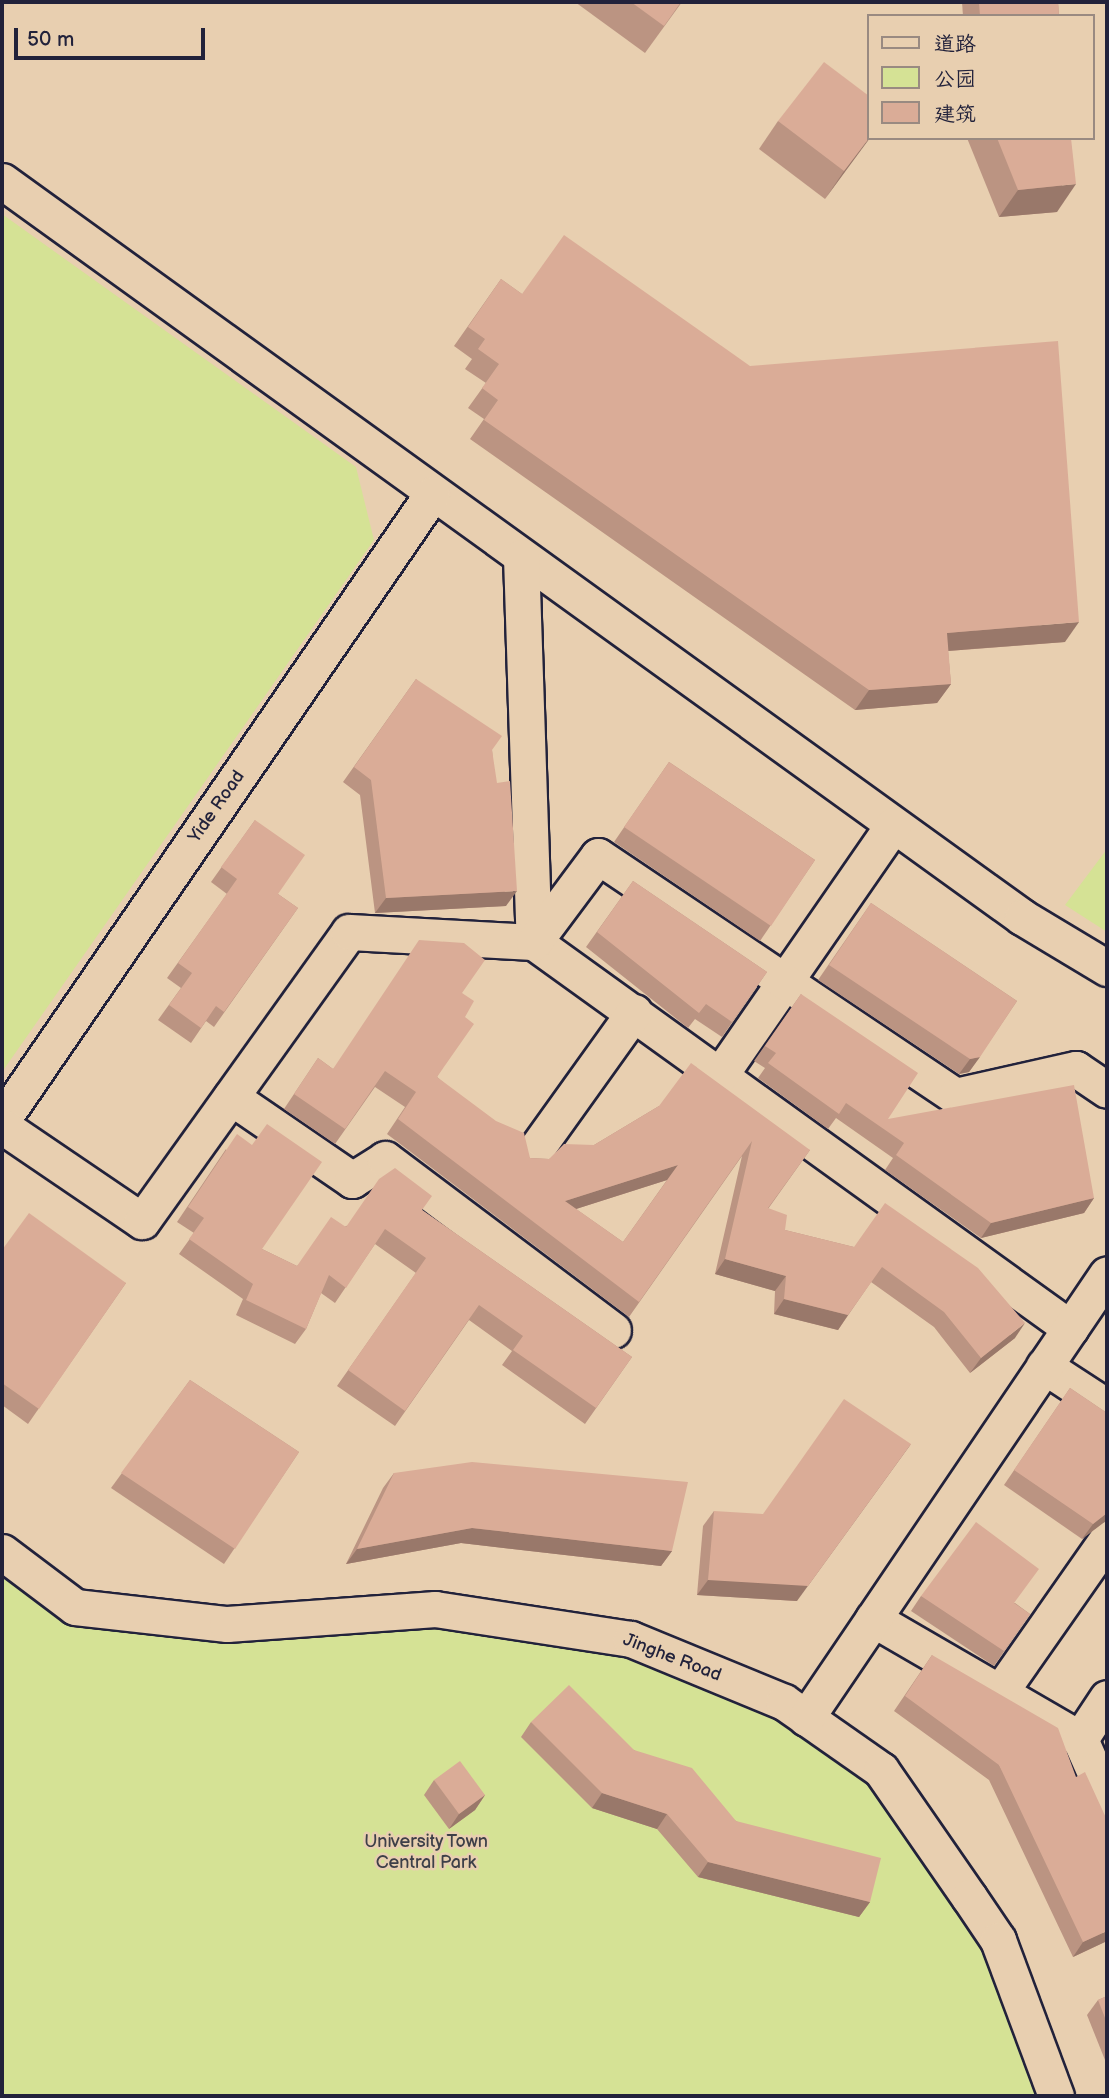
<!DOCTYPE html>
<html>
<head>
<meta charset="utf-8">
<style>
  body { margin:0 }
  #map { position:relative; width:1109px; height:2098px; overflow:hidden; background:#e8cfb0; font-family:"Balsamiq Sans","LXGW WenKai TC",sans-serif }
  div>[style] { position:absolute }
  .green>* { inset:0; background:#d5e295 }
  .roads { filter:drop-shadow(2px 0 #22223b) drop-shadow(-2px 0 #22223b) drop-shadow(0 2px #22223b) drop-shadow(0 -2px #22223b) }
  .minor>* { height:35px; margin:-17.5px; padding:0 17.5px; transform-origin:17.5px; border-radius:17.5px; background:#e8cfb0 }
  .wall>* { inset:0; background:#bb9482 }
  .shaded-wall>* { inset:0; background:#99786a }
  .building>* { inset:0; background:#daac97 }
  span { translate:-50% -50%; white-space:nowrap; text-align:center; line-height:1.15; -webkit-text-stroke:5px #e8cfb0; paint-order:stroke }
  .street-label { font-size:18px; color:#22223b }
  .park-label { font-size:18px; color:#3d3f48 }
  .frame { position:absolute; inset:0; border:4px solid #22223b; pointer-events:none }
  .legend { position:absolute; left:867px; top:14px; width:228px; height:126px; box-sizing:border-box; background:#e8cfb0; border:2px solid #998a81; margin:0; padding:9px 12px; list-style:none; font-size:21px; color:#22223b }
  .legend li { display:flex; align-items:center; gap:14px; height:35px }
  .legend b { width:35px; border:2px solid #998a81 }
  .scale { position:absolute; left:14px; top:28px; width:191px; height:32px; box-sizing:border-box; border:4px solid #22223b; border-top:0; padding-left:9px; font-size:21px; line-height:24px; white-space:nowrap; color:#22223b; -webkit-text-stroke:5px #e8cfb0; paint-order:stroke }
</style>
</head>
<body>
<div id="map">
  <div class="green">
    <div style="clip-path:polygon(2px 214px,356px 467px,374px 540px,2px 1072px)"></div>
    <div style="clip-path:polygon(1107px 849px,1107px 932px,1065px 905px)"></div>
    <div style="clip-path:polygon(2px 1553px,75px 1607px,435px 1609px,631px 1639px,881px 1770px,969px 1897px,1056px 2096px,2px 2096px)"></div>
  </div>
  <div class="roads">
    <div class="minor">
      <div style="left:2px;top:181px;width:1258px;rotate:35.81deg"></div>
      <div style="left:1022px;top:917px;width:99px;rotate:31deg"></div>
      <div style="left:521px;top:557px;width:385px;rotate:88.1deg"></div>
      <div style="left:534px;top:942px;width:661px;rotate:35.76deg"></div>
      <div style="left:720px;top:1075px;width:304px;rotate:-55.3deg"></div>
      <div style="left:231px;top:1097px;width:147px;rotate:34.4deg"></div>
      <div style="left:352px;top:1180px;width:39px;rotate:-32deg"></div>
      <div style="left:385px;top:1159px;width:285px;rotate:36.9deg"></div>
      <div style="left:2px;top:1120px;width:759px;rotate:-55.51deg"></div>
      <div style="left:2px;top:1126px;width:169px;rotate:34.2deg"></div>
      <div style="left:142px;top:1221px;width:355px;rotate:-54.4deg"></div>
      <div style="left:349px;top:932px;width:185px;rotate:3.1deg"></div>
      <div style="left:534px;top:942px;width:107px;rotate:-53.3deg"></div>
      <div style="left:598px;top:856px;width:430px;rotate:33.9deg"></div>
      <div style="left:955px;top:1096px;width:124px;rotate:-12.6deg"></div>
      <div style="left:1076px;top:1069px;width:37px;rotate:34deg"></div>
      <div style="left:531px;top:1156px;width:177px;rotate:-54.4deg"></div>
      <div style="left:1044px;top:1366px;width:75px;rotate:33.1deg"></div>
      <div style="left:2px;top:1552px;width:91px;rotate:37deg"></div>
      <div style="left:75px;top:1607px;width:153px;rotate:6.4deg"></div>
      <div style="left:227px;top:1624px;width:209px;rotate:-4.1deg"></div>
      <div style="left:435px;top:1609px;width:198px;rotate:8.7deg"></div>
      <div style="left:631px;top:1639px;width:165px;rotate:22.4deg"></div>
      <div style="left:784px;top:1702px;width:118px;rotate:35deg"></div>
      <div style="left:881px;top:1770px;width:155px;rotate:55.3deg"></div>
      <div style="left:969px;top:1897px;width:52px;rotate:56deg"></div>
      <div style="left:998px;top:1940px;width:166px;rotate:69.6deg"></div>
      <div style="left:873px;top:1619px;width:239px;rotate:30.1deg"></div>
      <div style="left:1080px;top:1739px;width:67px;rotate:66.1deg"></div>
      <div style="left:1000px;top:1692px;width:187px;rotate:-55deg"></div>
      <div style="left:806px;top:1718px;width:536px;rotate:-55.87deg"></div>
      <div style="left:1080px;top:1739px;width:49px;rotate:-56.6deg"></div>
    </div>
  </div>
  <div class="wall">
    <div style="clip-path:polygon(575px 2px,682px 2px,645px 53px)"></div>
    <div style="clip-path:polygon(962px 2px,1058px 2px,1059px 16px,963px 16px)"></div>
    <div style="clip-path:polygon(778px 121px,869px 138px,825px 199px,759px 149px)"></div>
    <div style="clip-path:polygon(967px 138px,1071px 138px,1057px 212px,999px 217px)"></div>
    <div style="clip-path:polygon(501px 279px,522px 294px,1065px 642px,948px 651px,951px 684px,937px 703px,855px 710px,470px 439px,484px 419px,468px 408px,486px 383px,465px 369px,472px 359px,454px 346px)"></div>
    <div style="clip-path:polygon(416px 679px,492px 750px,506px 906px,375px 913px,360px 795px,343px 782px)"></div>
    <div style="clip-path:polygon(669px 762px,815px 860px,760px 941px,614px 842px)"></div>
    <div style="clip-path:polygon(255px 820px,278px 894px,298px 908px,214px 1027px,206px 1021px,191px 1043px,158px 1020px,181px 988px,167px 978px,227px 894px,211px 882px)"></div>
    <div style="clip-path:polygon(633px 881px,767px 972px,722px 1037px,695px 1019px,688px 1028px,586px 947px)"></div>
    <div style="clip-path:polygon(871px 903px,1017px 1001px,969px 1072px,959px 1074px,818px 980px)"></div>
    <div style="clip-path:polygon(evenodd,462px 993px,465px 1017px,437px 1077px,530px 1158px,549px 1159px,594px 1145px,659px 1106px,810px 1150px,768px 1209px,785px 1230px,854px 1247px,1015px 1338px,970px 1373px,934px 1327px,871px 1282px,838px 1330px,774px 1314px,775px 1291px,715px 1274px,742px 1156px,629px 1317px,387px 1134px,405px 1107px,375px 1087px,335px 1144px,284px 1109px,318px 1058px,333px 1069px,462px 993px,667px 1180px,623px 1242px,576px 1209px,667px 1180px)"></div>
    <div style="clip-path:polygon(801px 994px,888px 1119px,1094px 1198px,1084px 1213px,981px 1238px,885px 1170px,893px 1158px,836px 1118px,828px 1129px,758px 1078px,765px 1068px,754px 1061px)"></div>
    <div style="clip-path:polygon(226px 1149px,262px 1249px,297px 1266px,346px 1226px,422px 1210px,632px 1357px,585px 1424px,502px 1365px,512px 1351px,469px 1320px,395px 1426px,337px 1386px,416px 1273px,375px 1244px,335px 1303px,321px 1293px,306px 1329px,295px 1344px,236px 1315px,243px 1299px,179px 1254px,194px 1233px,177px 1222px)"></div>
    <div style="clip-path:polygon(2px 1250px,126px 1283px,28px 1424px,2px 1405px)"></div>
    <div style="clip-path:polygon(190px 1380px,299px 1452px,224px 1564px,111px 1488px)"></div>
    <div style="clip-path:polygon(1070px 1388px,1107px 1413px,1107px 1520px,1082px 1539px,1004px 1485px)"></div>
    <div style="clip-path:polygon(394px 1473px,672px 1551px,661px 1566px,461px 1543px,346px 1564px,383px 1488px)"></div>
    <div style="clip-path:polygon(714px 1511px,797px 1601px,697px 1595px,703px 1526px)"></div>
    <div style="clip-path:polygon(921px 1596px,1015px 1603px,1030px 1614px,994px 1666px,911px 1611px)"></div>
    <div style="clip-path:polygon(932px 1655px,1107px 1941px,1073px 1957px,989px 1780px,894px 1711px)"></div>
    <div style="clip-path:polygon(531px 1722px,634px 1750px,736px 1821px,870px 1902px,859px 1917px,698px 1877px,657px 1829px,592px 1808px,521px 1737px)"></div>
    <div style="clip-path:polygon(434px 1780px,485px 1795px,475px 1810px,449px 1829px,424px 1795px)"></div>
    <div style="clip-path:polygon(1107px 1996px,1107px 2065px,1087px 2015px,1098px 2000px)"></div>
  </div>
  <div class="shaded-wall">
    <div style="clip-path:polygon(869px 138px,870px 138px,825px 199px,844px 171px)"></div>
    <div style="clip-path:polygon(1076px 184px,1057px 212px,999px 217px,1018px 190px)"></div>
    <div style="clip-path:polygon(1079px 622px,1065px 642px,933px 652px,947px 633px)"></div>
    <div style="clip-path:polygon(951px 684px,937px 703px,855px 710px,869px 690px)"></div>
    <div style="clip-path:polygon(517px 891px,506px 906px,375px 913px,386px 898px)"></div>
    <div style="clip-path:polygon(980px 1057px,969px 1072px,959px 1074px,970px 1059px)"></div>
    <div style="clip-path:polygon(678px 1165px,667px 1180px,554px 1216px,565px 1201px)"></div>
    <div style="clip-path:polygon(1094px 1198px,1084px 1213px,981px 1238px,991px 1223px)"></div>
    <div style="clip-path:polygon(725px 1259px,786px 1276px,775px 1291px,715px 1274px)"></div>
    <div style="clip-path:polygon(784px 1299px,848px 1315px,838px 1330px,774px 1314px)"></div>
    <div style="clip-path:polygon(1025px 1323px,1015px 1338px,970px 1373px,981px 1358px)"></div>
    <div style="clip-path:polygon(911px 1444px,797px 1601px,697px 1595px,708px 1580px)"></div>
    <div style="clip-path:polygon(1107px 1513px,1107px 1520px,1082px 1539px,1093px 1524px)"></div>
    <div style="clip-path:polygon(472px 1528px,672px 1551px,661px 1566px,461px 1543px,346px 1564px,357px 1549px)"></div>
    <div style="clip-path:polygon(602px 1793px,667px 1814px,657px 1829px,592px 1808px)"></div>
    <div style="clip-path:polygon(485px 1795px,475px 1810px,449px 1829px,459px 1814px)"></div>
    <div style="clip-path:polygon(708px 1862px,870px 1902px,859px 1917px,698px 1877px)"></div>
    <div style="clip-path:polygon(1107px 1931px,1107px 1941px,1073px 1957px,1083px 1942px)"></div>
  </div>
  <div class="building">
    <div style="clip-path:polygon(631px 2px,681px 2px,664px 26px)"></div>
    <div style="clip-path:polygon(984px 2px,1058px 2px,1059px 16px,980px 16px,979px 3px)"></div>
    <div style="clip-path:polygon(824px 62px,869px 96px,869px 138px,844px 171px,778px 121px)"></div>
    <div style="clip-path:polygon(997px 138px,1071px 138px,1076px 184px,1018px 190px)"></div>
    <div style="clip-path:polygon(564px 235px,750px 366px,1058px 341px,1079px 622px,947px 633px,951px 684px,869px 690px,484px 420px,498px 400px,482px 388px,499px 364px,478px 349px,485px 339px,468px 327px,501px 279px,522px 294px)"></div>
    <div style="clip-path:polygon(416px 679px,502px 736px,492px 750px,497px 783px,510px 781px,517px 891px,386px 898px,371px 780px,354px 767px)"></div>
    <div style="clip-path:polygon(669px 762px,815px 860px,771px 926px,624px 827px)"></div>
    <div style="clip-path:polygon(255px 820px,305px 855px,278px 894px,298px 908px,224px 1012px,216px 1006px,201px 1028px,169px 1005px,192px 973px,178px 963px,237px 879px,221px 867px)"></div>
    <div style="clip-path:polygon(633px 881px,767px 972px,732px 1022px,706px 1004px,699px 1013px,597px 932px)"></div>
    <div style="clip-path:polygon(871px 903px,1017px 1001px,980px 1057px,970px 1059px,829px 965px)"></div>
    <div style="clip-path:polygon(evenodd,419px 940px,464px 943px,485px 960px,462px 993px,474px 1001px,465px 1017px,474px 1024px,437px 1077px,496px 1121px,524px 1133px,530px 1158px,549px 1159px,564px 1144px,594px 1145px,659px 1106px,691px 1063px,810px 1150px,768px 1208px,787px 1215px,785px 1230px,854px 1247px,885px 1203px,978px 1268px,1025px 1323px,981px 1358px,944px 1312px,882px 1267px,848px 1315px,784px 1299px,786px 1276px,725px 1259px,752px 1141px,639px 1302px,398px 1119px,416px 1092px,385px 1071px,345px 1129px,294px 1094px,318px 1058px,333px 1069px,419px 940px,678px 1165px,623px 1242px,565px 1201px,678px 1165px)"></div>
    <div style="clip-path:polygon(801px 994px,918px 1073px,888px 1119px,1074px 1085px,1094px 1198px,991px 1223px,896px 1155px,904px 1143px,846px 1103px,839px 1114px,768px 1063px,776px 1053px,765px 1046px)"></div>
    <div style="clip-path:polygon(267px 1124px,322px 1162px,262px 1249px,297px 1266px,331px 1217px,346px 1227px,379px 1179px,395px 1168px,432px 1196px,422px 1210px,632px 1357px,596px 1408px,513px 1350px,523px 1336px,479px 1305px,405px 1411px,348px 1370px,426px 1258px,385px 1229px,346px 1288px,329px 1275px,306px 1329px,246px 1300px,253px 1284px,189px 1239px,204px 1218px,188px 1207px,237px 1134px,252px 1145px)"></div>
    <div style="clip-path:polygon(29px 1213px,126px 1283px,39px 1409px,2px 1383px,2px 1250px)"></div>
    <div style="clip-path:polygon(190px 1380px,299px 1452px,235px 1549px,121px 1473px)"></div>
    <div style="clip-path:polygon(1070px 1388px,1107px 1413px,1107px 1513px,1093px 1524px,1014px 1470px)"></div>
    <div style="clip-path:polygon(844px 1399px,911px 1444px,808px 1586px,708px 1580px,714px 1511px,763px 1514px)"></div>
    <div style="clip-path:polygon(472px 1462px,688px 1482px,672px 1551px,472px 1528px,357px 1549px,394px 1473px)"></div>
    <div style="clip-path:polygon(976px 1522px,1039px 1569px,1014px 1603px,1030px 1614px,1004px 1651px,921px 1596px)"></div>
    <div style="clip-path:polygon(932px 1655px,1058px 1728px,1076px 1777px,1085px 1772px,1107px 1820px,1107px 1931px,1083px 1942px,999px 1765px,905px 1696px)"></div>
    <div style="clip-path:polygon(569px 1685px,634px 1750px,692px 1768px,736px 1821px,881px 1858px,870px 1902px,708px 1862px,667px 1814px,602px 1793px,531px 1722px)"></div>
    <div style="clip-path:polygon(460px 1761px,485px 1795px,459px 1814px,434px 1780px)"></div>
    <div style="clip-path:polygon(1107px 1996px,1107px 2023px,1098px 2000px)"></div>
  </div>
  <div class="street-label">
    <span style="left:217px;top:807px;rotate:-55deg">Yide Road</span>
    <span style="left:672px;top:1658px;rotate:21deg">Jinghe Road</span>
  </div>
  <div class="park-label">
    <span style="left:426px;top:1853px">University Town<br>Central Park</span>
  </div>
  <div class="frame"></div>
  <ul class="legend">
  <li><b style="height:9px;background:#e8cfb0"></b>道路</li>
  <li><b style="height:19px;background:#d5e295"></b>公园</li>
  <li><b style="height:19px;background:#daac97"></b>建筑</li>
  </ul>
  <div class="scale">50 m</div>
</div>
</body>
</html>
